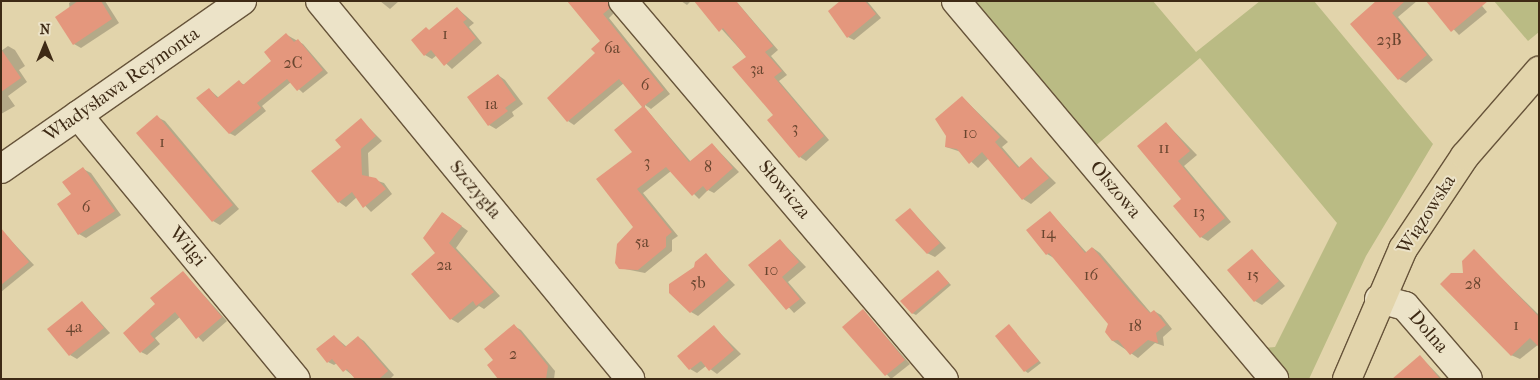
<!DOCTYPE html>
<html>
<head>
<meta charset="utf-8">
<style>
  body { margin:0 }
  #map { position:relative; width:1540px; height:380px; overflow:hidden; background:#e2d4ab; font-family:"IM FELL French Canon",serif }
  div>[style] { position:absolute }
  .green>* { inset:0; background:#babb84 }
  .shadow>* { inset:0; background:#0003 }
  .building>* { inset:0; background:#e4977d }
  .roads { filter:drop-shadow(1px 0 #67543a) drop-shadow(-1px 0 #67543a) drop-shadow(0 1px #67543a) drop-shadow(0 -1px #67543a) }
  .minor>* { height:28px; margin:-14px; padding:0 14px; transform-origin:14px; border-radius:14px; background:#ece3c8 }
  .major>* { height:28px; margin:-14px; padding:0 14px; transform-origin:14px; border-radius:14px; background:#e2d4ab }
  span { translate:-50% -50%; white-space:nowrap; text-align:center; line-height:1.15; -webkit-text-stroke:4px #ece3c8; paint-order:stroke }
  .number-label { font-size:16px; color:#68452f }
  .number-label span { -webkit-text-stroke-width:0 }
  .street-label { font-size:19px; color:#3e2a15 }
  .frame { position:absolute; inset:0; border:2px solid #3e2a15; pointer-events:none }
  .north { position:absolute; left:20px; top:20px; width:50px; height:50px; -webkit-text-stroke:4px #ece3c8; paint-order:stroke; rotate:0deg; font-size:14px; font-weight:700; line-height:20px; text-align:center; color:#3e2a15 }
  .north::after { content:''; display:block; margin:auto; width:18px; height:22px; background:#3e2a15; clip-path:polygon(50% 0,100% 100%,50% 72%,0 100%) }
</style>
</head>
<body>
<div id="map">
  <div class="green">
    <div style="clip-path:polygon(971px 1px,1153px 1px,1196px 52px,1260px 1px,1314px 1px,1433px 144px,1366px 256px,1309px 379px,1289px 379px,1264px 348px,1275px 347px,1337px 223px,1200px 58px,1094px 147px)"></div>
    <div style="clip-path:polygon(1494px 1px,1539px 1px,1539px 32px,1528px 41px)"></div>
  </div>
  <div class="shadow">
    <div style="clip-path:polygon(72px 1px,105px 1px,119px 23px,81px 48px,74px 44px,69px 3px)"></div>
    <div style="clip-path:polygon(380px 1px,399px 1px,390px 9px)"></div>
    <div style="clip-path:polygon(568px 1px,605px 1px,614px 13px,609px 18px,670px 94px,651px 109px,645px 105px,645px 108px,691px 162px,712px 144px,739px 172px,714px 193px,708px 190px,699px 199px,671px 171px,643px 193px,678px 236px,672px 240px,672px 251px,645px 273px,620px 268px,634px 227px,634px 152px,644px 107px,624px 83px,574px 125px,568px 121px,602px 42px)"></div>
    <div style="clip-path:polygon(681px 1px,691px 1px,687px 5px)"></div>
    <div style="clip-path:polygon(696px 1px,736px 1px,778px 50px,771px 56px,787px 75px,779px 81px,829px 140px,806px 161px,800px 157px,775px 115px,747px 57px)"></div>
    <div style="clip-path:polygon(842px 1px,867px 1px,881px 18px,854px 40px,848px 37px)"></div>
    <div style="clip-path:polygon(1377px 1px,1417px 1px,1398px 17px,1433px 60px,1406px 83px,1399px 79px)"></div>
    <div style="clip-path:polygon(1427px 1px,1478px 1px,1487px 12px,1459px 35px)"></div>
    <div style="clip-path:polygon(457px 8px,474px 23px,469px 27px,482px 43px,452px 69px,437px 55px,432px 59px,425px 55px,426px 28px,430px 31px)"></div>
    <div style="clip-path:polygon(287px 35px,303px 44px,328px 73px,303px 93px,291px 82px,262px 106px,266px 111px,235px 136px,229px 133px,209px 89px,219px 98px,239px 82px,245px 85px,273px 61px)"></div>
    <div style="clip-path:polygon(8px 46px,15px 50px,25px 66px,19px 70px,27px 82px,8px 96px,15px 106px,1px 114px,1px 51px)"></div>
    <div style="clip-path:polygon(498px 75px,505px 80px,523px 104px,512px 112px,514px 116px,496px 129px,489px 125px)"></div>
    <div style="clip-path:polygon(962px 97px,1008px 142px,1002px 147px,1020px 168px,1031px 158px,1056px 183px,1031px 204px,1023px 199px,989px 158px,978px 168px,961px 152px,946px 147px)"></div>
    <div style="clip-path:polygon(157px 117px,165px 121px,239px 209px,220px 225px,213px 221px)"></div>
    <div style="clip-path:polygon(361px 120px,382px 141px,368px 153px,369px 178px,384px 183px,392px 194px,371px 212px,357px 197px,346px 207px,339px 202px,343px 147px)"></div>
    <div style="clip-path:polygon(1166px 123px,1197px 155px,1184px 166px,1231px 222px,1208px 241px,1201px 237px,1183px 199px)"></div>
    <div style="clip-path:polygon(83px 169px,91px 173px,121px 215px,86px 238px,79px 234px,59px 204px,73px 194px)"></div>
    <div style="clip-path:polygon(910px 209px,946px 248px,935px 257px,927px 253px)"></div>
    <div style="clip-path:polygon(1050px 212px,1087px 253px,1093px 248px,1100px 253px,1151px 313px,1154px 311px,1161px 315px,1172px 329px,1163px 337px,1164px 346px,1155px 343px,1138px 358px,1113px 341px,1110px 324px,1054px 258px,1047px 254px)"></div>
    <div style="clip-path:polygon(443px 213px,468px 231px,456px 248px,500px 296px,484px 309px,479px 306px,458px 323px,451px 319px,436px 253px)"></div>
    <div style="clip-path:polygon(6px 235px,34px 265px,1px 292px,1px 239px)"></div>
    <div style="clip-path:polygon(780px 240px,806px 267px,788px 282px,806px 303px,794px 313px,750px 265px)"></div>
    <div style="clip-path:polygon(1252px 250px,1285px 286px,1262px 305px,1255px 301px)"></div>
    <div style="clip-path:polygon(1474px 251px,1539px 315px,1539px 344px,1520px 359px,1511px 355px,1464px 274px)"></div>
    <div style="clip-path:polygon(706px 255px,735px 285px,698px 316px,691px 312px,696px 268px)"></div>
    <div style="clip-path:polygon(938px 271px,951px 285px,916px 315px,912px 313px)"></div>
    <div style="clip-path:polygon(183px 272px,227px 321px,203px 342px,180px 317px,155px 338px,160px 344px,147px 355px,141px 352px,157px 304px)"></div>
    <div style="clip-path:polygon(82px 302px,110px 333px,77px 359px,70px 355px)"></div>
    <div style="clip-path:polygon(863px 310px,910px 364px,891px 379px,844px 327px)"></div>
    <div style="clip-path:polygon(514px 326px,521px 330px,555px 371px,554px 379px,500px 379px,495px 360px)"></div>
    <div style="clip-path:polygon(1009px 326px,1041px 363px,1028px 373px,1025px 371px)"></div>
    <div style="clip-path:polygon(714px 327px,741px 354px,717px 374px,706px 366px,697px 373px,690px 369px)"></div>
    <div style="clip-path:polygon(334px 336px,347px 347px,358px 337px,364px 341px,394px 375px,390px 379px,357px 379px,337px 363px,334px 365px,328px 362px)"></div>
    <div style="clip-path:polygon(1420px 356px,1442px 379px,1394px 379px)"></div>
  </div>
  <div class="building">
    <div style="clip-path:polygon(78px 1px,101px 1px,112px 19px,73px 45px,55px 17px)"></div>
    <div style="clip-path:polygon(567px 1px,608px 1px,610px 8px,603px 14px,664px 90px,644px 106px,689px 162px,712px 143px,733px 168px,707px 191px,703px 186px,692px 196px,666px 167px,637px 189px,672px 232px,666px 237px,666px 247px,638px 270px,619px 269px,615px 263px,617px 244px,633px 227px,596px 179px,632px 152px,614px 130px,642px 107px,619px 79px,567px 122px,547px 98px,595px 53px,591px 49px,600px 41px)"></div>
    <div style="clip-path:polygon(694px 1px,736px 1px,773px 46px,765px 52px,782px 71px,774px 77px,824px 136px,799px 158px,767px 120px,773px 115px,732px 67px,746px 57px,723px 28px,719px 32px)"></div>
    <div style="clip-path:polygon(840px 1px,865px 1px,876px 14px,847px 38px,828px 11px)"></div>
    <div style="clip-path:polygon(1376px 1px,1405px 1px,1392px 13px,1427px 55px,1398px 80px,1350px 24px)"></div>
    <div style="clip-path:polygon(1426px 1px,1488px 1px,1451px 32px)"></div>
    <div style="clip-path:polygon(457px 7px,467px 19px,463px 22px,476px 38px,444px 66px,431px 50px,424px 56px,411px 40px,426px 27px,429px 30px)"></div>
    <div style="clip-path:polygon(286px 33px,294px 42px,298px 39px,323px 70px,297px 91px,287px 79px,257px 103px,261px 108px,229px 134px,196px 98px,209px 88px,217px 98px,239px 80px,243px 85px,271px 61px,264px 52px)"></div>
    <div style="clip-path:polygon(1px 49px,21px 78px,1px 92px)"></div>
    <div style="clip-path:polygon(498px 74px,516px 100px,505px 108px,508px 111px,488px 126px,467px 97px)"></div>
    <div style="clip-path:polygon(962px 96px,1000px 137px,995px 142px,1018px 168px,1031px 157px,1049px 178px,1022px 200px,982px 152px,969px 164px,957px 149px,945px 147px,946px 136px,935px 119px)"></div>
    <div style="clip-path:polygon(157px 115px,233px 205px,212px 222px,136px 133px)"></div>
    <div style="clip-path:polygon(361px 118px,376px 136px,361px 149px,362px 175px,376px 178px,386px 189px,363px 208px,352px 192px,338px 203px,311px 171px,341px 147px,335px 140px)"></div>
    <div style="clip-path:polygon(1166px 122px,1190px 151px,1178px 161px,1225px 218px,1200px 238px,1173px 206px,1181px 199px,1137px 146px)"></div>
    <div style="clip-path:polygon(83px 167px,115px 211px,78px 235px,57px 204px,71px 194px,62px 182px)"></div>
    <div style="clip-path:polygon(910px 208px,940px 243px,927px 254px,895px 220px)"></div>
    <div style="clip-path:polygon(1050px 211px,1085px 253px,1092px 247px,1137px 300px,1150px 313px,1154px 310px,1166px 325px,1156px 333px,1158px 343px,1148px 340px,1130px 355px,1118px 340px,1112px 341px,1105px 332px,1108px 324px,1049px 253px,1046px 255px,1026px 230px)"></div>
    <div style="clip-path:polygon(442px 212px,462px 226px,449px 243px,494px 292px,476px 306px,473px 301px,450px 320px,411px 274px,435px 253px,423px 238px)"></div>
    <div style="clip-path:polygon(1px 228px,29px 262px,1px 285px)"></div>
    <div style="clip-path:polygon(780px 239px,799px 262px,782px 277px,800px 299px,786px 310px,748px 265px)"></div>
    <div style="clip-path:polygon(1252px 249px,1279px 281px,1254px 302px,1227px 270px)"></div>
    <div style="clip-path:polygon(1474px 249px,1539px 317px,1539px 347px,1530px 338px,1511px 356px,1440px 284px,1451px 273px,1463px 273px,1462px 261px)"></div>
    <div style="clip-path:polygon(706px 253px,729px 280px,690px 313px,669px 293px,669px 284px,694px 267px,695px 262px)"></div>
    <div style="clip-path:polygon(938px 270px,949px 283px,912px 314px,900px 301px)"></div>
    <div style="clip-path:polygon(183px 271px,222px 317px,196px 339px,175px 312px,150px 334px,155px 340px,140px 353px,123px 333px,155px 304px,150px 298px)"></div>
    <div style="clip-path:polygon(82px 301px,104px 328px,69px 356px,47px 329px)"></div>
    <div style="clip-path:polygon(863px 309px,905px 360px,885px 376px,842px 327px)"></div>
    <div style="clip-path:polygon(514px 324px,548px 366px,546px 379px,498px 379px,487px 365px,493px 360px,484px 349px)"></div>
    <div style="clip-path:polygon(1009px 324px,1039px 361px,1024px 372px,995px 336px)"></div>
    <div style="clip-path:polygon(714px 325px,734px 350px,709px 371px,701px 361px,689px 370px,677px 356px)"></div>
    <div style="clip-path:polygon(334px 335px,345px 347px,358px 336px,388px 371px,379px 379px,355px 379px,347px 369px,343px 372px,332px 359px,327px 363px,316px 349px)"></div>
    <div style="clip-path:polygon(1420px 355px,1440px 379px,1392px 379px)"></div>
  </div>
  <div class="roads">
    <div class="minor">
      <div style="left:320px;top:1px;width:489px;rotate:50.6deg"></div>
      <div style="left:623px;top:1px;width:496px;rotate:49.7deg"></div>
      <div style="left:956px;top:1px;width:494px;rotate:49.9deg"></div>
      <div style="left:78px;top:115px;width:342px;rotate:50.5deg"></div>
      <div style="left:1px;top:169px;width:294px;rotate:-34.9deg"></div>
      <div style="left:1379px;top:299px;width:27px;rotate:15deg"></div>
      <div style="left:1405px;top:306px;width:96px;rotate:49.2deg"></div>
    </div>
    <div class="major">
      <div style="left:1347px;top:379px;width:142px;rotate:-66.7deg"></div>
      <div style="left:1403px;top:249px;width:112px;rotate:-56.3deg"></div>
      <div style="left:1465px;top:156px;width:113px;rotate:-49deg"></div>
    </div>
  </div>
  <div class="number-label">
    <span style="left:445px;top:34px">1</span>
    <span style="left:1389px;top:40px">23B</span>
    <span style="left:612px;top:48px">6a</span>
    <span style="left:293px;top:63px">2C</span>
    <span style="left:757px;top:69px">3a</span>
    <span style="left:645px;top:85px">6</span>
    <span style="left:491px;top:104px">1a</span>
    <span style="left:795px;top:128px">3</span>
    <span style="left:970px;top:133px">10</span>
    <span style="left:162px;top:142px">1</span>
    <span style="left:1164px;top:148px">11</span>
    <span style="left:647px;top:162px">3</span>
    <span style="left:708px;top:167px">8</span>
    <span style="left:86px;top:207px">6</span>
    <span style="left:1199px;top:212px">13</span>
    <span style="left:1048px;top:233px">14</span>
    <span style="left:642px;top:242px">5a</span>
    <span style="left:444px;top:265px">2a</span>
    <span style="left:771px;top:270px">10</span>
    <span style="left:1091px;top:275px">16</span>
    <span style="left:1253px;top:275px">15</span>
    <span style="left:698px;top:283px">5b</span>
    <span style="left:1473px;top:284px">28</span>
    <span style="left:1516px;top:325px">1</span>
    <span style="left:1135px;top:326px">18</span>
    <span style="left:74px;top:327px">4a</span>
    <span style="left:513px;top:354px">2</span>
  </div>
  <div class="street-label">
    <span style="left:122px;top:85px;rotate:-35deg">Władysława Reymonta</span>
    <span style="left:475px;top:190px;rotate:50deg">Szczygla</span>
    <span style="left:784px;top:190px;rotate:50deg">Słowicza</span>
    <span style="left:1115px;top:190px;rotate:50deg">Olszowa</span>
    <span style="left:1427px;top:215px;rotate:-57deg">Wiązowska</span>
    <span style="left:187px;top:247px;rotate:50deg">Wilgi</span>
    <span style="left:1428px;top:332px;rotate:49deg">Dolna</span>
  </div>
  <div class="frame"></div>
  <div class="north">N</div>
</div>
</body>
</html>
